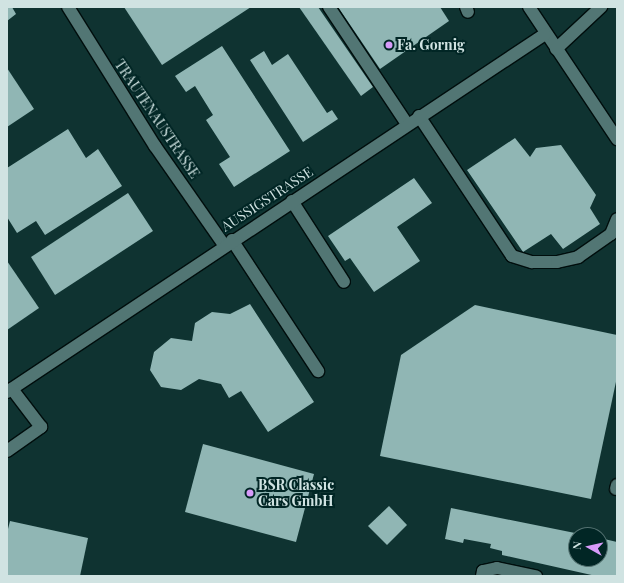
<!DOCTYPE html>
<html>
<head>
<meta charset="utf-8">
<style>
  body { margin:0 }
  #map { position:relative; width:624px; height:583px; overflow:hidden; background:#012625; font-family:"Playfair Display",serif }
  div>[style] { position:absolute }
  .built>* { inset:0; background:#0f3331 }
  .building>* { inset:0; background:#90b6b4 }
  .roads { filter:drop-shadow(1px 0 #000e0d) drop-shadow(-1px 0 #000e0d) drop-shadow(0 1px #000e0d) drop-shadow(0 -1px #000e0d) }
  .minor>* { height:12px; margin:-6px; padding:0 6px; transform-origin:6px; border-radius:6px; background:#527674 }
  .dots>* { width:11px; height:11px; translate:-50% -50%; box-sizing:border-box; border:2px solid #012625; border-radius:50% }
  span { translate:-50% -50%; white-space:nowrap; text-align:center; line-height:1.15; -webkit-text-stroke:4px #012625; paint-order:stroke }
  .poi-label { font-size:14px; color:#d0e3e2; font-weight:700 }
  .left { translate:0 -50%; text-align:left }
  .street-label { font-size:14px; color:#d0e3e2 }
  .frame { position:absolute; inset:0; border:8px solid #d0e3e2; pointer-events:none }
  .north { position:absolute; left:568px; top:527px; width:40px; height:40px; box-sizing:border-box; background:#012625; border:1px solid #547271; border-radius:50%; rotate:278deg; font-size:11px; font-weight:700; line-height:16px; text-align:center; color:#d0e3e2 }
  .north::after { content:''; display:block; margin:auto; width:14px; height:18px; background:#d79bf9; clip-path:polygon(50% 0,100% 100%,50% 72%,0 100%) }
</style>
</head>
<body>
<div id="map">
  <div class="built">
    <div style="clip-path:polygon(evenodd,7px 7px,617px 7px,617px 576px,7px 576px,7px 7px,576px 535px,600px 535px,600px 559px,576px 559px,576px 535px)"></div>
  </div>
  <div class="building">
    <div style="clip-path:polygon(7px 7px,12px 7px,16px 14px,7px 21px)"></div>
    <div style="clip-path:polygon(124px 7px,251px 7px,162px 65px)"></div>
    <div style="clip-path:polygon(299px 7px,318px 7px,373px 87px,361px 96px)"></div>
    <div style="clip-path:polygon(338px 7px,440px 7px,449px 21px,380px 69px)"></div>
    <div style="clip-path:polygon(222px 46px,290px 151px,234px 187px,219px 164px,230px 157px,206px 120px,213px 115px,195px 86px,186px 92px,175px 76px)"></div>
    <div style="clip-path:polygon(264px 51px,272px 65px,288px 54px,327px 113px,332px 110px,338px 119px,303px 142px,250px 60px)"></div>
    <div style="clip-path:polygon(7px 68px,34px 109px,7px 127px)"></div>
    <div style="clip-path:polygon(68px 129px,86px 158px,98px 149px,122px 186px,45px 235px,36px 221px,17px 233px,7px 217px,7px 168px)"></div>
    <div style="clip-path:polygon(515px 138px,530px 157px,536px 148px,561px 145px,596px 195px,590px 208px,600px 224px,563px 249px,551px 234px,523px 252px,467px 170px)"></div>
    <div style="clip-path:polygon(414px 178px,432px 203px,397px 227px,420px 261px,374px 292px,350px 258px,345px 261px,328px 236px)"></div>
    <div style="clip-path:polygon(128px 193px,153px 231px,55px 295px,31px 257px)"></div>
    <div style="clip-path:polygon(7px 261px,39px 308px,7px 330px)"></div>
    <div style="clip-path:polygon(250px 304px,314px 402px,268px 432px,241px 391px,229px 398px,221px 384px,199px 379px,181px 390px,161px 387px,150px 370px,154px 352px,171px 338px,192px 341px,195px 323px,212px 312px,230px 314px)"></div>
    <div style="clip-path:polygon(475px 305px,617px 335px,617px 377px,591px 499px,380px 456px,401px 355px)"></div>
    <div style="clip-path:polygon(203px 444px,314px 474px,296px 542px,185px 512px)"></div>
    <div style="clip-path:polygon(389px 506px,407px 525px,387px 545px,368px 526px)"></div>
    <div style="clip-path:polygon(451px 508px,580px 534px,576px 535px,576px 559px,600px 559px,600px 538px,617px 542px,617px 576px,596px 576px,502px 555px,502px 551px,490px 548px,491px 544px,464px 539px,463px 543px,445px 539px)"></div>
    <div style="clip-path:polygon(10px 521px,88px 538px,80px 576px,7px 576px,7px 533px)"></div>
  </div>
  <div class="roads">
    <div class="minor">
      <div style="left:68px;top:7px;width:164px;rotate:58deg"></div>
      <div style="left:155px;top:146px;width:121px;rotate:55.1deg"></div>
      <div style="left:329px;top:7px;width:141px;rotate:56.3deg"></div>
      <div style="left:466px;top:7px;width:5px;rotate:68deg"></div>
      <div style="left:529px;top:7px;width:159px;rotate:56.3deg"></div>
      <div style="left:556px;top:49px;width:62px;rotate:-43deg"></div>
      <div style="left:419px;top:116px;width:168px;rotate:56.4deg"></div>
      <div style="left:512px;top:256px;width:21px;rotate:17deg"></div>
      <div style="left:532px;top:262px;width:25px"></div>
      <div style="left:557px;top:262px;width:22px;rotate:-13deg"></div>
      <div style="left:578px;top:257px;width:40px;rotate:-34.9deg"></div>
      <div style="left:611px;top:234px;width:16px;rotate:-68deg"></div>
      <div style="left:292px;top:201px;width:96px;rotate:57.3deg"></div>
      <div style="left:232px;top:240px;width:157px;rotate:56.7deg"></div>
      <div style="left:7px;top:392px;width:646px;rotate:-33.64deg"></div>
      <div style="left:7px;top:451px;width:42px;rotate:-35.2deg"></div>
      <div style="left:41px;top:427px;width:48px;rotate:-127.3deg"></div>
      <div style="left:616px;top:489px;width:4px;rotate:-76deg"></div>
      <div style="left:482px;top:576px;width:5px;rotate:-79deg"></div>
      <div style="left:483px;top:571px;width:14px;rotate:-12deg"></div>
      <div style="left:497px;top:568px;width:40px;rotate:12deg"></div>
    </div>
  </div>
  <div class="dots">
    <div style="left:389px;top:45px;background:#d79bf9"></div>
    <div style="left:250px;top:493px;background:#d79bf9"></div>
  </div>
  <div class="poi-label">
    <span class="left" style="left:397px;top:45px">Fa. Gornig</span>
    <span class="left" style="left:258px;top:493px">BSR Classic<br>Cars GmbH</span>
  </div>
  <div class="street-label">
    <span style="left:157px;top:119px;rotate:56deg">TRAUTENAUSTRASSE</span>
    <span style="left:267px;top:199px;rotate:-33deg">AUSSIGSTRASSE</span>
  </div>
  <div class="frame"></div>
  <div class="north">N</div>
</div>
</body>
</html>
